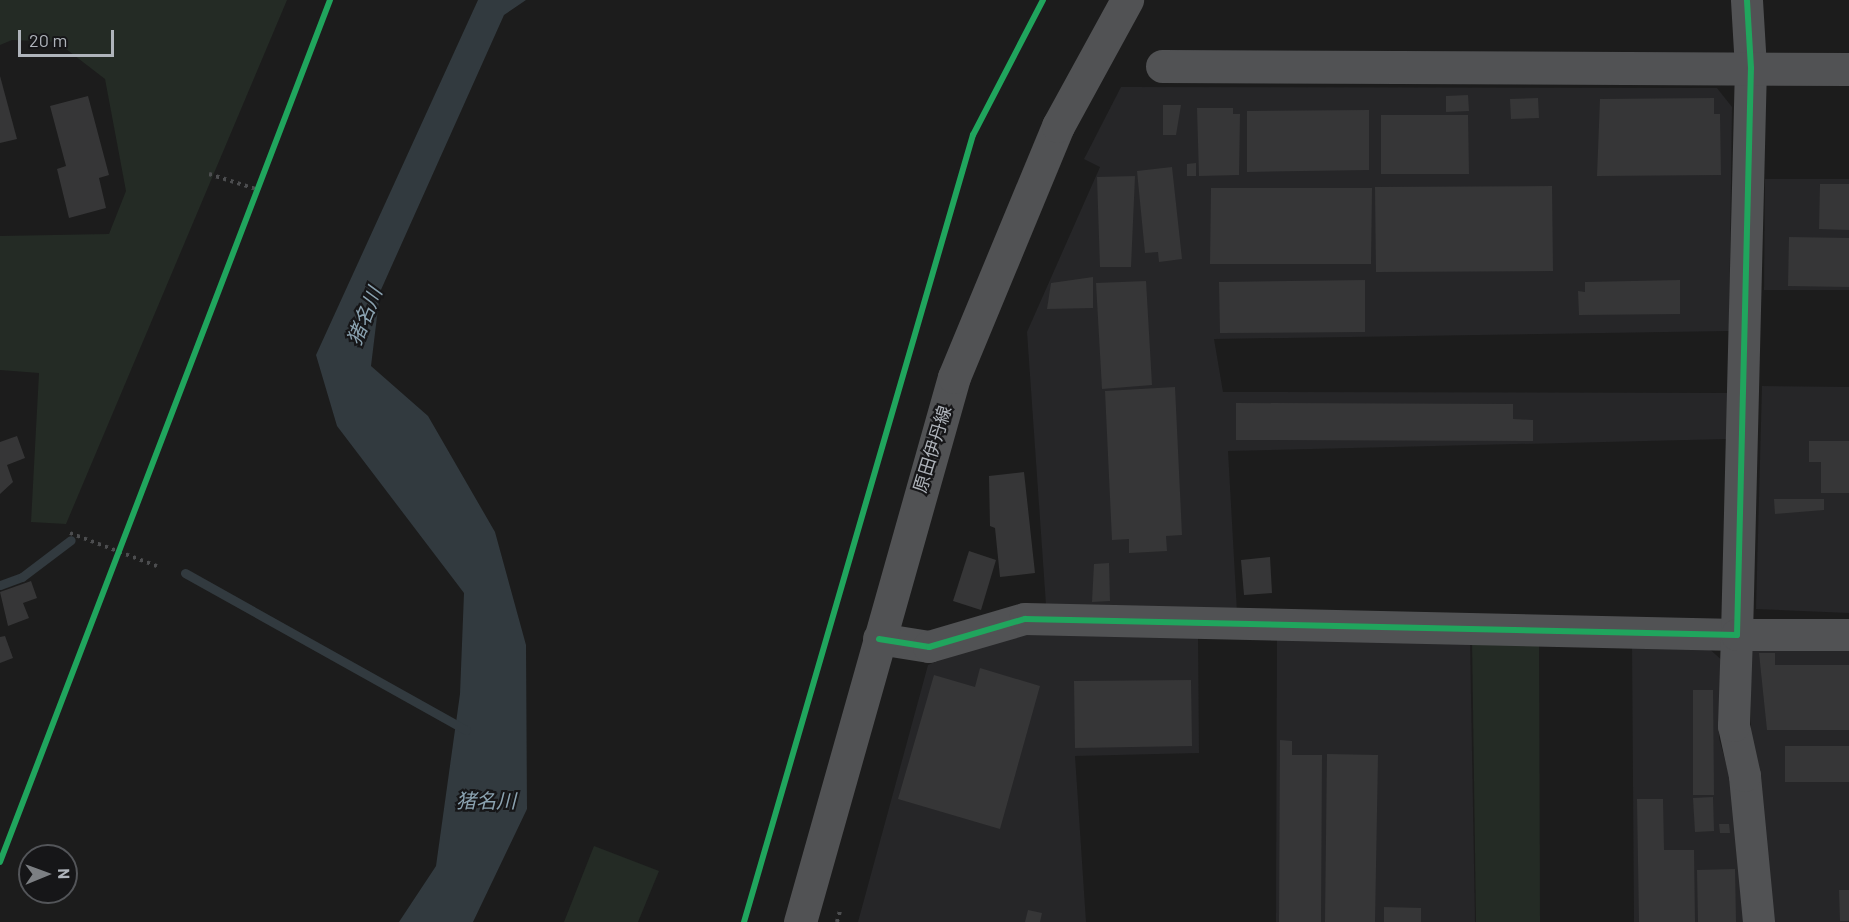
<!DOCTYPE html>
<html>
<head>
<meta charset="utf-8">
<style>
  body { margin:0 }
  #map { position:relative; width:1849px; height:922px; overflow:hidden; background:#1c1c1c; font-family:Barlow,"Noto Sans JP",sans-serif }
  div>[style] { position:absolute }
  .built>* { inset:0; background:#262628 }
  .green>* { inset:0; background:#242b25 }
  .water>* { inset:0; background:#323a3f }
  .stream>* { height:9px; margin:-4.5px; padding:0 4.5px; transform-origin:4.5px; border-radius:4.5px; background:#323a3f }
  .building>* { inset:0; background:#363637 }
  .path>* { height:4px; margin-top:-2px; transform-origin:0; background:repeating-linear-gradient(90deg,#4c4d4f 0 3px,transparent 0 7.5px) }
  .minor>* { height:32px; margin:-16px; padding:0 16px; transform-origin:16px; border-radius:16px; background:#515254 }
  .tertiary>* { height:33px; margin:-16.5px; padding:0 16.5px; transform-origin:16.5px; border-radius:16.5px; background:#515254 }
  .cycleway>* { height:6px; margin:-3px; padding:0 3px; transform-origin:3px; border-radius:3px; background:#20a55d }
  span { translate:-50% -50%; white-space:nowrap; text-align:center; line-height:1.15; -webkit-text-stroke:4.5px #161618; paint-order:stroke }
  .street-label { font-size:18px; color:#afb4bb }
  .water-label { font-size:20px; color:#8ba3b1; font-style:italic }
  .north { position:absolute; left:18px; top:844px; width:60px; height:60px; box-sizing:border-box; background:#161618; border:2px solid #535559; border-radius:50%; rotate:89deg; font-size:16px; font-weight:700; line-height:24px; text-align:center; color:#afb4bb }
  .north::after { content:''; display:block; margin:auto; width:21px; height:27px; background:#7c7f83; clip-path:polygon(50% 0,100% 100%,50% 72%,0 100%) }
  .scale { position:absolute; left:18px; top:30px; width:96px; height:27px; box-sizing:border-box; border:3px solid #afb4bb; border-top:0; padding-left:8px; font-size:18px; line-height:21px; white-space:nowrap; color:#afb4bb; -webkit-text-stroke:4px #161618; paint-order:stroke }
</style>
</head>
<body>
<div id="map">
  <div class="built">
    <div style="clip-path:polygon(1121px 87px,1717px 88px,1732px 107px,1729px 331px,1214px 339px,1223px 392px,1729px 393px,1727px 439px,1228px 451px,1237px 612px,1046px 605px,1027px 332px,1100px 167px,1084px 159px)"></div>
    <div style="clip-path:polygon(1765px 179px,1849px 179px,1849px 290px,1764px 290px)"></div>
    <div style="clip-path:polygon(1762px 386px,1849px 387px,1849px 613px,1756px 609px)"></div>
    <div style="clip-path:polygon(1198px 634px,1199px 753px,1075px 756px,1086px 922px,858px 922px,928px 665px,993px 635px)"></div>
    <div style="clip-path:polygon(1277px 636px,1470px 638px,1475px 922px,1276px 922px)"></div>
    <div style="clip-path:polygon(1632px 644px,1705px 645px,1725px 663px,1719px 738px,1730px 778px,1744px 922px,1634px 922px)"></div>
    <div style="clip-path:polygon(1751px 644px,1849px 645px,1849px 922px,1770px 922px,1751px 759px)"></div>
  </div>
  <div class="green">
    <div style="clip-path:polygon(0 0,287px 0,66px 524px,31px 522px,39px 373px,0 370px,0 236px,109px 234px,126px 191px,105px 79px,57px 42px,12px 40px,0 45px)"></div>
    <div style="clip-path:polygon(1472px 637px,1539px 641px,1540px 922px,1476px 922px)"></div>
    <div style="clip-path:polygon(594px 846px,659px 871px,638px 922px,564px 922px)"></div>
  </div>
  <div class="water">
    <div style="clip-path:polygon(478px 0,526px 0,504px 15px,380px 292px,371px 366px,428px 416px,495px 532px,526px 645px,527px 809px,473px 922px,399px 922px,436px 866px,460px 694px,464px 593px,337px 426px,316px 355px)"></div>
  </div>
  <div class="stream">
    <div style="left:185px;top:573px;width:322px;rotate:29.2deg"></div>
    <div style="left:0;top:585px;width:23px;rotate:-20deg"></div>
    <div style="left:22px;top:577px;width:61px;rotate:-37.1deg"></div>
  </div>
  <div class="building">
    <div style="clip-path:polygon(0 76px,17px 139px,0 143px)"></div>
    <div style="clip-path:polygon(1468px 95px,1469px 111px,1446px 112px,1446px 96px)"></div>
    <div style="clip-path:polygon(88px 96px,109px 175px,99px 178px,106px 208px,69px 218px,57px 169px,66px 166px,50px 106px)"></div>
    <div style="clip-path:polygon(1538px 98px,1539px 118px,1511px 119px,1510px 99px)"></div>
    <div style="clip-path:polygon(1714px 98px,1714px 114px,1720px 114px,1721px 175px,1597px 176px,1600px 99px)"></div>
    <div style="clip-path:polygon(1163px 105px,1181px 105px,1176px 135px,1163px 135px)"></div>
    <div style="clip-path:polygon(1197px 108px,1233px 108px,1233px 114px,1240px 114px,1239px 175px,1199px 176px)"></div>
    <div style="clip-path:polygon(1369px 110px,1369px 170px,1247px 172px,1247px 111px)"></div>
    <div style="clip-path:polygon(1381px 115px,1468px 115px,1469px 174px,1381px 174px)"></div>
    <div style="clip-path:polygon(1196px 163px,1196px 176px,1187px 176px,1187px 164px)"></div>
    <div style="clip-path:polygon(1172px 167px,1182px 259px,1159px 262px,1158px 252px,1145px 253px,1137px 171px)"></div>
    <div style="clip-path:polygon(1135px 176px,1131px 267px,1100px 267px,1097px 177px)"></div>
    <div style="clip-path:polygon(1820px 184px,1849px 184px,1849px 230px,1819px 229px)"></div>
    <div style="clip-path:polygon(1552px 186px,1553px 271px,1376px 272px,1375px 187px)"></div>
    <div style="clip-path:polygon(1211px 188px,1372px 188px,1371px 264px,1210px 264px)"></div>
    <div style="clip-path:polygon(1789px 237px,1849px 238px,1849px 287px,1788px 286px)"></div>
    <div style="clip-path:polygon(1093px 277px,1093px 308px,1047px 309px,1051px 283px)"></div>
    <div style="clip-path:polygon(1365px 280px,1365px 332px,1220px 333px,1219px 282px)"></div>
    <div style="clip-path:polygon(1680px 280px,1680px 314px,1579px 315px,1578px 291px,1585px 292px,1585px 282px)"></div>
    <div style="clip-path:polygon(1146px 281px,1152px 385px,1102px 389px,1096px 283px)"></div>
    <div style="clip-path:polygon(1175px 387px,1182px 535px,1166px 536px,1167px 551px,1129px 553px,1129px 539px,1112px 540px,1105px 391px)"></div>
    <div style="clip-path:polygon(1236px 403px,1513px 404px,1513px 419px,1533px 420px,1533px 441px,1236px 440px)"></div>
    <div style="clip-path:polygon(17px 436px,25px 458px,7px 465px,13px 482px,0 494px,0 442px)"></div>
    <div style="clip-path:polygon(1809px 441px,1849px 441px,1849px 493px,1821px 493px,1821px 462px,1809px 462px)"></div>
    <div style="clip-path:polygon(1024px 472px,1035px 573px,1000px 577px,995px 528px,990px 526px,989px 476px)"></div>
    <div style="clip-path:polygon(1774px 499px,1824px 499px,1824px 510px,1775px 514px)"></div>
    <div style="clip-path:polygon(969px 551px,996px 560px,981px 610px,953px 601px)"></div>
    <div style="clip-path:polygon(1270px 557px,1272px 593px,1244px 595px,1241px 560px)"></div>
    <div style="clip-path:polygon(1109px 563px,1110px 601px,1092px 602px,1094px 564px)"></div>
    <div style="clip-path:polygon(31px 581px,37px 598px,23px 603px,29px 618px,8px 626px,0 592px)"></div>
    <div style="clip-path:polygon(5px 636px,13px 658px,0 663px,0 637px)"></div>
    <div style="clip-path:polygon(1759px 653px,1775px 653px,1775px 665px,1849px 665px,1849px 730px,1767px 730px)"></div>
    <div style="clip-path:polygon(980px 668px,1040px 686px,1000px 829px,898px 799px,934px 675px,975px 687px)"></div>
    <div style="clip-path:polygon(1191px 680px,1192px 746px,1075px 748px,1074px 681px)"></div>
    <div style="clip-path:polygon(1693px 690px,1713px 690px,1714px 795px,1693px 795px)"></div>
    <div style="clip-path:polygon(1280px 740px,1292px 741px,1292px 755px,1322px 755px,1321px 922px,1279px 922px)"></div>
    <div style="clip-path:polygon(1785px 746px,1849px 746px,1849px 782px,1785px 782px)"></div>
    <div style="clip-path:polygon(1327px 754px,1378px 755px,1375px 922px,1325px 922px)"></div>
    <div style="clip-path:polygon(1713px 797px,1714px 831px,1695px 832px,1693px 798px)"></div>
    <div style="clip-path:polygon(1637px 799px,1663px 799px,1664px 850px,1694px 850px,1695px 922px,1639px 922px)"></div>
    <div style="clip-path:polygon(1719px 824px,1729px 824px,1730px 833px,1720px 833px)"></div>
    <div style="clip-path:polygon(1735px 869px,1736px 922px,1698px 922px,1697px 870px)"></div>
    <div style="clip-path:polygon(1839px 890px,1849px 890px,1849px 921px,1840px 921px)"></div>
    <div style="clip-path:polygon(1384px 907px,1421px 908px,1421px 922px,1384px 922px)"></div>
    <div style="clip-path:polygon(1028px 910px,1042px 913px,1040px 922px,1025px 922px)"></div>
  </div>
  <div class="path">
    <div style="left:209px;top:174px;width:49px;rotate:17.7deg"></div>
    <div style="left:70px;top:533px;width:93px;rotate:20.8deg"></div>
    <div style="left:744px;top:922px;width:820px;rotate:-73.78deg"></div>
    <div style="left:973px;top:135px;width:152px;rotate:-62.6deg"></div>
    <div style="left:837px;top:922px;width:11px;rotate:-75deg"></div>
  </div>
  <div class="minor">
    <div style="left:879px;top:639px;width:51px;rotate:9.1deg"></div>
    <div style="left:929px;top:647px;width:100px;rotate:-16.3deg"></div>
    <div style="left:1025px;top:619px;width:712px;rotate:1.29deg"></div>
    <div style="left:1737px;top:635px;width:567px;rotate:-88.59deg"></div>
    <div style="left:1751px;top:68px;width:68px;rotate:-93.4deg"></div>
    <div style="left:1759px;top:922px;width:147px;rotate:-95.5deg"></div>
    <div style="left:1745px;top:776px;width:51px;rotate:-102.4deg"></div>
    <div style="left:1734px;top:726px;width:91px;rotate:-88.1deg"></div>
    <div style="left:1737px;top:635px;width:112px"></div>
  </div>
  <div class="tertiary">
    <div style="left:1162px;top:66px;width:687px;rotate:0.25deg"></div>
    <div style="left:800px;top:922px;width:566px;rotate:-74.22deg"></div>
    <div style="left:954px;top:377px;width:272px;rotate:-67.5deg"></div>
    <div style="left:1058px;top:126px;width:144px;rotate:-61.3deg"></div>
  </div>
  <div class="cycleway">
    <div style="left:879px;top:639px;width:51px;rotate:9.1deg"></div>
    <div style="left:929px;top:647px;width:100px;rotate:-16.3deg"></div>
    <div style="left:1025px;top:619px;width:712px;rotate:1.29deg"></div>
    <div style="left:1737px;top:635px;width:567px;rotate:-88.59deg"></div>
    <div style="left:1751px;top:68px;width:68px;rotate:-93.4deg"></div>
    <div style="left:0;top:862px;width:923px;rotate:-69.05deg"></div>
    <div style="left:744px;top:922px;width:820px;rotate:-73.78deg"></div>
    <div style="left:973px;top:135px;width:152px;rotate:-62.6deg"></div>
  </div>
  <div class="street-label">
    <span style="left:932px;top:449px;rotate:-73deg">原田伊丹線</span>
  </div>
  <div class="water-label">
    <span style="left:364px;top:316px;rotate:-68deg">猪名川</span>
    <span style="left:486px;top:800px">猪名川</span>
  </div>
  <div class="north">N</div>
  <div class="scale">20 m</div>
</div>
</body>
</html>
